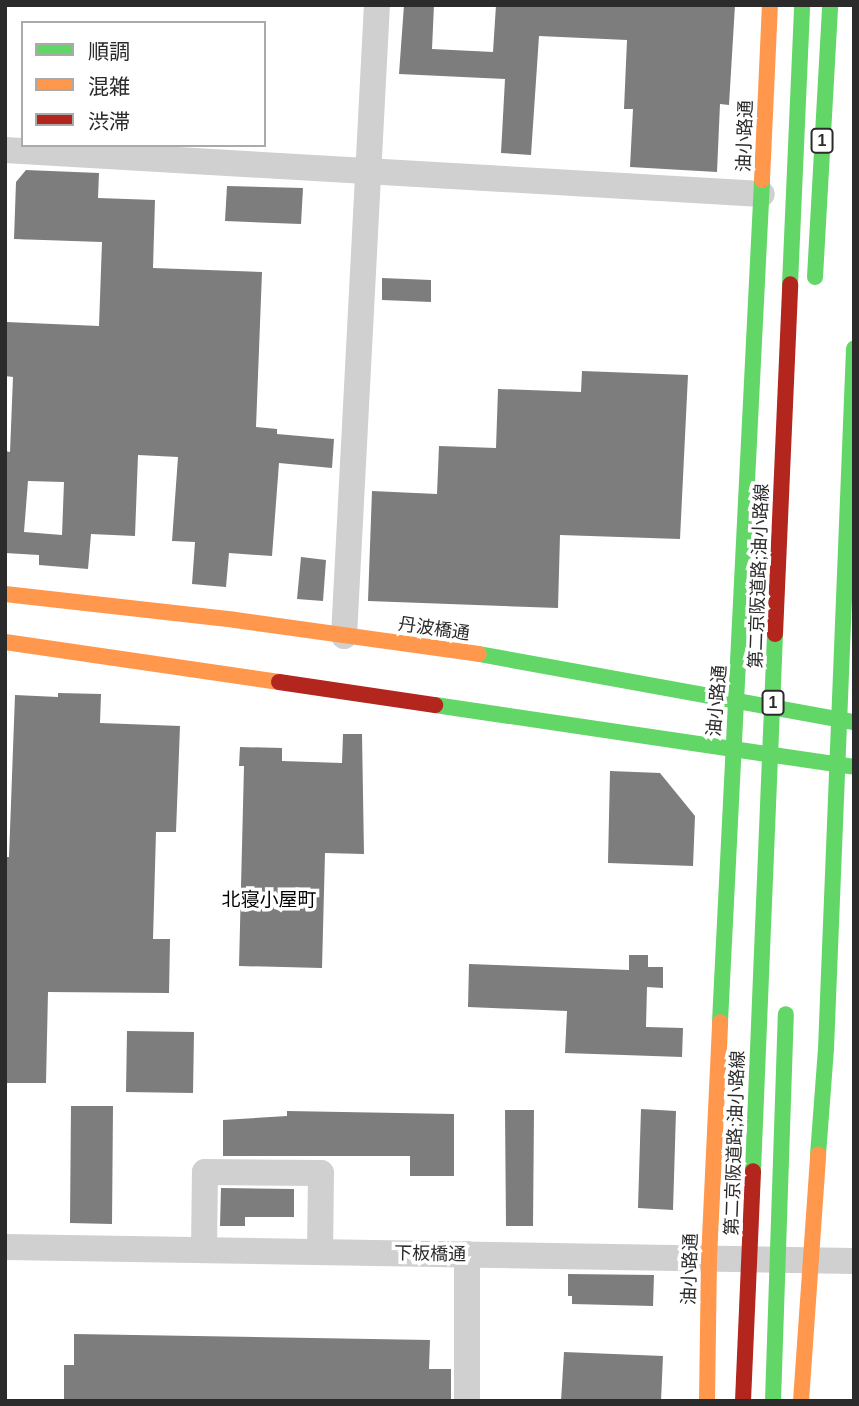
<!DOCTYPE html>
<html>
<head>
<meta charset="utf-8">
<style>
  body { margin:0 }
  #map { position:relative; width:859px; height:1406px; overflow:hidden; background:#fff; font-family:Arial,"Noto Sans JP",sans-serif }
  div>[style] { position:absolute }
  .building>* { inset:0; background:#7d7d7d }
  .street>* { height:26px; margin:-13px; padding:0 13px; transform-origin:13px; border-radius:13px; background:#d0d0d0 }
  .fast>* { height:16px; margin:-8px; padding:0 8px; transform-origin:8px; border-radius:8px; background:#63d668 }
  .slow>* { height:16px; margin:-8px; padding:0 8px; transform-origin:8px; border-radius:8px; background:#ff974d }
  .jam>* { height:16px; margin:-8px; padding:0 8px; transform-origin:8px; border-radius:8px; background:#b3261e }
  .fast-bridge>* { height:16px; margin:-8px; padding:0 8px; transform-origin:8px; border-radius:8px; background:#63d668 }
  .jam-bridge>* { height:16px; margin:-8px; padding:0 8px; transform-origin:8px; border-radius:8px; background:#b3261e }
  span { translate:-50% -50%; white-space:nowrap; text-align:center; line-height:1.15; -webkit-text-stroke:7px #fff; paint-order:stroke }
  .shield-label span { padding:2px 5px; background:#fff; border:2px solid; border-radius:5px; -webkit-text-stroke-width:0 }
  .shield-label { font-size:16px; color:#2b2b2b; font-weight:700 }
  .street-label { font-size:18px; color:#2b2b2b }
  .neighbourhood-label { font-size:19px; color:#000 }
  .frame { position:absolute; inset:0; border:7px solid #2b2b2b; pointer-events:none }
  .legend { position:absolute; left:21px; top:21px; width:245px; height:126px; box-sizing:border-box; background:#fff; border:2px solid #aaa; margin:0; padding:9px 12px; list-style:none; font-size:21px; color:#2b2b2b }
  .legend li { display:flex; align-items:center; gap:14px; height:35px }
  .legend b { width:35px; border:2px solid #aaa }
</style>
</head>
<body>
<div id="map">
  <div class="building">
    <div style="clip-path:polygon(404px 5px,434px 5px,432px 49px,493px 52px,496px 5px,735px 5px,729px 105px,720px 104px,717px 172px,630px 167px,633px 109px,624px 109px,627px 40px,539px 36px,531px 155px,501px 153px,505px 79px,399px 74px)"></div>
    <div style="clip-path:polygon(evenodd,26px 170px,99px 173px,98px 198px,155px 200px,153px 268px,262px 272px,256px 427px,277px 429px,277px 434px,334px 439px,332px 468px,279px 463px,272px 556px,229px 553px,226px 587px,192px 584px,195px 542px,172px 541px,178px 457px,138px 455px,135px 536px,91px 534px,88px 569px,39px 565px,39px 555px,5px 553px,5px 451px,10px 452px,13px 377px,5px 376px,6px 322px,99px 326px,102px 242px,14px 239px,16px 182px,26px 170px,28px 481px,64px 482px,62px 535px,24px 532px,28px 481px)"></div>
    <div style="clip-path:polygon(227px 186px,303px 188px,301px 224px,225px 221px)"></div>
    <div style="clip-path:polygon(382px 278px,431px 280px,431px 302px,382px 300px)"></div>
    <div style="clip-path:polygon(582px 371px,688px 375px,680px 539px,560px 535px,558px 608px,368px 601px,372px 491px,437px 494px,439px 446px,496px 448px,498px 389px,581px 392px)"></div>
    <div style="clip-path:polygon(301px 557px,326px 560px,323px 601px,297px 599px)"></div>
    <div style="clip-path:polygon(58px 693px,101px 694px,100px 723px,180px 726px,176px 832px,156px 832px,153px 939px,170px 939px,169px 993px,48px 992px,46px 1083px,5px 1083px,5px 857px,9px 857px,15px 695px,58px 697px)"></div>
    <div style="clip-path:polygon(343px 734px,362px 734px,364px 854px,325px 853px,322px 968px,239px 966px,244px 766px,239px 766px,240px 747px,282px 748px,282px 761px,342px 763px)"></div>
    <div style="clip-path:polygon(610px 771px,660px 773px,695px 816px,693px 866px,608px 863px)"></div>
    <div style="clip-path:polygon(629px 955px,648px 955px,648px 967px,663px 967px,663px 988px,647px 987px,646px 1027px,683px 1028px,682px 1057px,565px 1053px,567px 1011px,468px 1007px,469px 964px,629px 970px)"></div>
    <div style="clip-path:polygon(127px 1031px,194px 1032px,193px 1093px,126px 1092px)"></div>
    <div style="clip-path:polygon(71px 1106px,113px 1106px,112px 1224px,70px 1223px)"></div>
    <div style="clip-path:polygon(641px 1109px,676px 1111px,673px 1210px,638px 1208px)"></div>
    <div style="clip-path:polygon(505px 1110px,534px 1110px,533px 1226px,506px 1226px)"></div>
    <div style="clip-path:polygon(287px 1111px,454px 1114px,454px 1176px,410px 1176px,410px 1156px,223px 1156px,223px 1120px,287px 1116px)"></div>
    <div style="clip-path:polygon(221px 1188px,294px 1189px,294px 1217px,245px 1217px,245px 1226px,220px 1226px)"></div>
    <div style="clip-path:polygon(568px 1274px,654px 1275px,653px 1306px,572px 1304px,572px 1296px,568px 1296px)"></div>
    <div style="clip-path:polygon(74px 1334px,430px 1340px,429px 1369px,451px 1369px,451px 1401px,64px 1401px,64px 1365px,74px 1365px)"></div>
    <div style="clip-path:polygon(564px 1352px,663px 1356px,661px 1401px,561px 1401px)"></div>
  </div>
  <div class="street">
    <div style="left:5px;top:150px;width:758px;rotate:3.33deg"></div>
    <div style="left:344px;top:636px;width:632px;rotate:-87.01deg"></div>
    <div style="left:5px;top:1247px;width:849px;rotate:0.94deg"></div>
    <div style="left:204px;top:1250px;width:78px;rotate:-89.3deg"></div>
    <div style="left:205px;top:1172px;width:116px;rotate:0.5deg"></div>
    <div style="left:321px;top:1173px;width:79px;rotate:90.7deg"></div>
    <div style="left:467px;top:1254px;width:147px;rotate:90deg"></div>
  </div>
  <div class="fast">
    <div style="left:815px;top:277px;width:272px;rotate:-86.8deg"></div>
    <div style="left:479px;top:654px;width:381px;rotate:10.3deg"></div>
    <div style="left:435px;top:705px;width:424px;rotate:8.4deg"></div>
    <div style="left:720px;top:1022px;width:843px;rotate:-87.14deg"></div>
    <div style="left:818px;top:1155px;width:106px;rotate:-85.7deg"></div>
    <div style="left:826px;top:1049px;width:701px;rotate:-87.71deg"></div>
  </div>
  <div class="slow">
    <div style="left:762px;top:180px;width:175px;rotate:-87.4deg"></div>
    <div style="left:5px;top:594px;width:231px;rotate:6.4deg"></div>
    <div style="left:235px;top:620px;width:246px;rotate:7.9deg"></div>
    <div style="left:5px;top:642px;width:277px;rotate:8.3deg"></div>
    <div style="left:707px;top:1401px;width:142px;rotate:-89.2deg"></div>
    <div style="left:709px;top:1259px;width:237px;rotate:-87.3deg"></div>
    <div style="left:801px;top:1401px;width:247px;rotate:-86deg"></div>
  </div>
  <div class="jam">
    <div style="left:279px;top:682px;width:158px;rotate:8.4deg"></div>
  </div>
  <div class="fast-bridge">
    <div style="left:790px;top:284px;width:279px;rotate:-87.5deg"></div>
    <div style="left:753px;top:1171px;width:537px;rotate:-87.65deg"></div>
    <div style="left:773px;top:1401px;width:387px;rotate:-88.1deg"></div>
  </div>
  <div class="jam-bridge">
    <div style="left:775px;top:634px;width:350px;rotate:-87.5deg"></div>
    <div style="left:743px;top:1401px;width:230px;rotate:-87.5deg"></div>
  </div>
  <div class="shield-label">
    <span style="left:822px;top:141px">1</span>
    <span style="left:773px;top:703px">1</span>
  </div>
  <div class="street-label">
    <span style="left:745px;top:136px;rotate:-88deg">油小路通</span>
    <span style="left:759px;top:576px;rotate:-88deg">第二京阪道路;油小路線</span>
    <span style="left:434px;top:629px;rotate:8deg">丹波橋通</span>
    <span style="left:717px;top:701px;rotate:-85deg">油小路通</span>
    <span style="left:735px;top:1143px;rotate:-88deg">第二京阪道路;油小路線</span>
    <span style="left:430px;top:1254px;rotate:1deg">下板橋通</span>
    <span style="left:690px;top:1269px;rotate:-88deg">油小路通</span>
  </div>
  <div class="neighbourhood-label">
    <span style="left:269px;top:900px">北寝小屋町</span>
  </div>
  <div class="frame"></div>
  <ul class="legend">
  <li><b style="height:9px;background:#63d668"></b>順調</li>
  <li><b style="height:9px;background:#ff974d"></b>混雑</li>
  <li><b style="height:9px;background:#b3261e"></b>渋滞</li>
  </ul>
</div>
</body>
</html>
